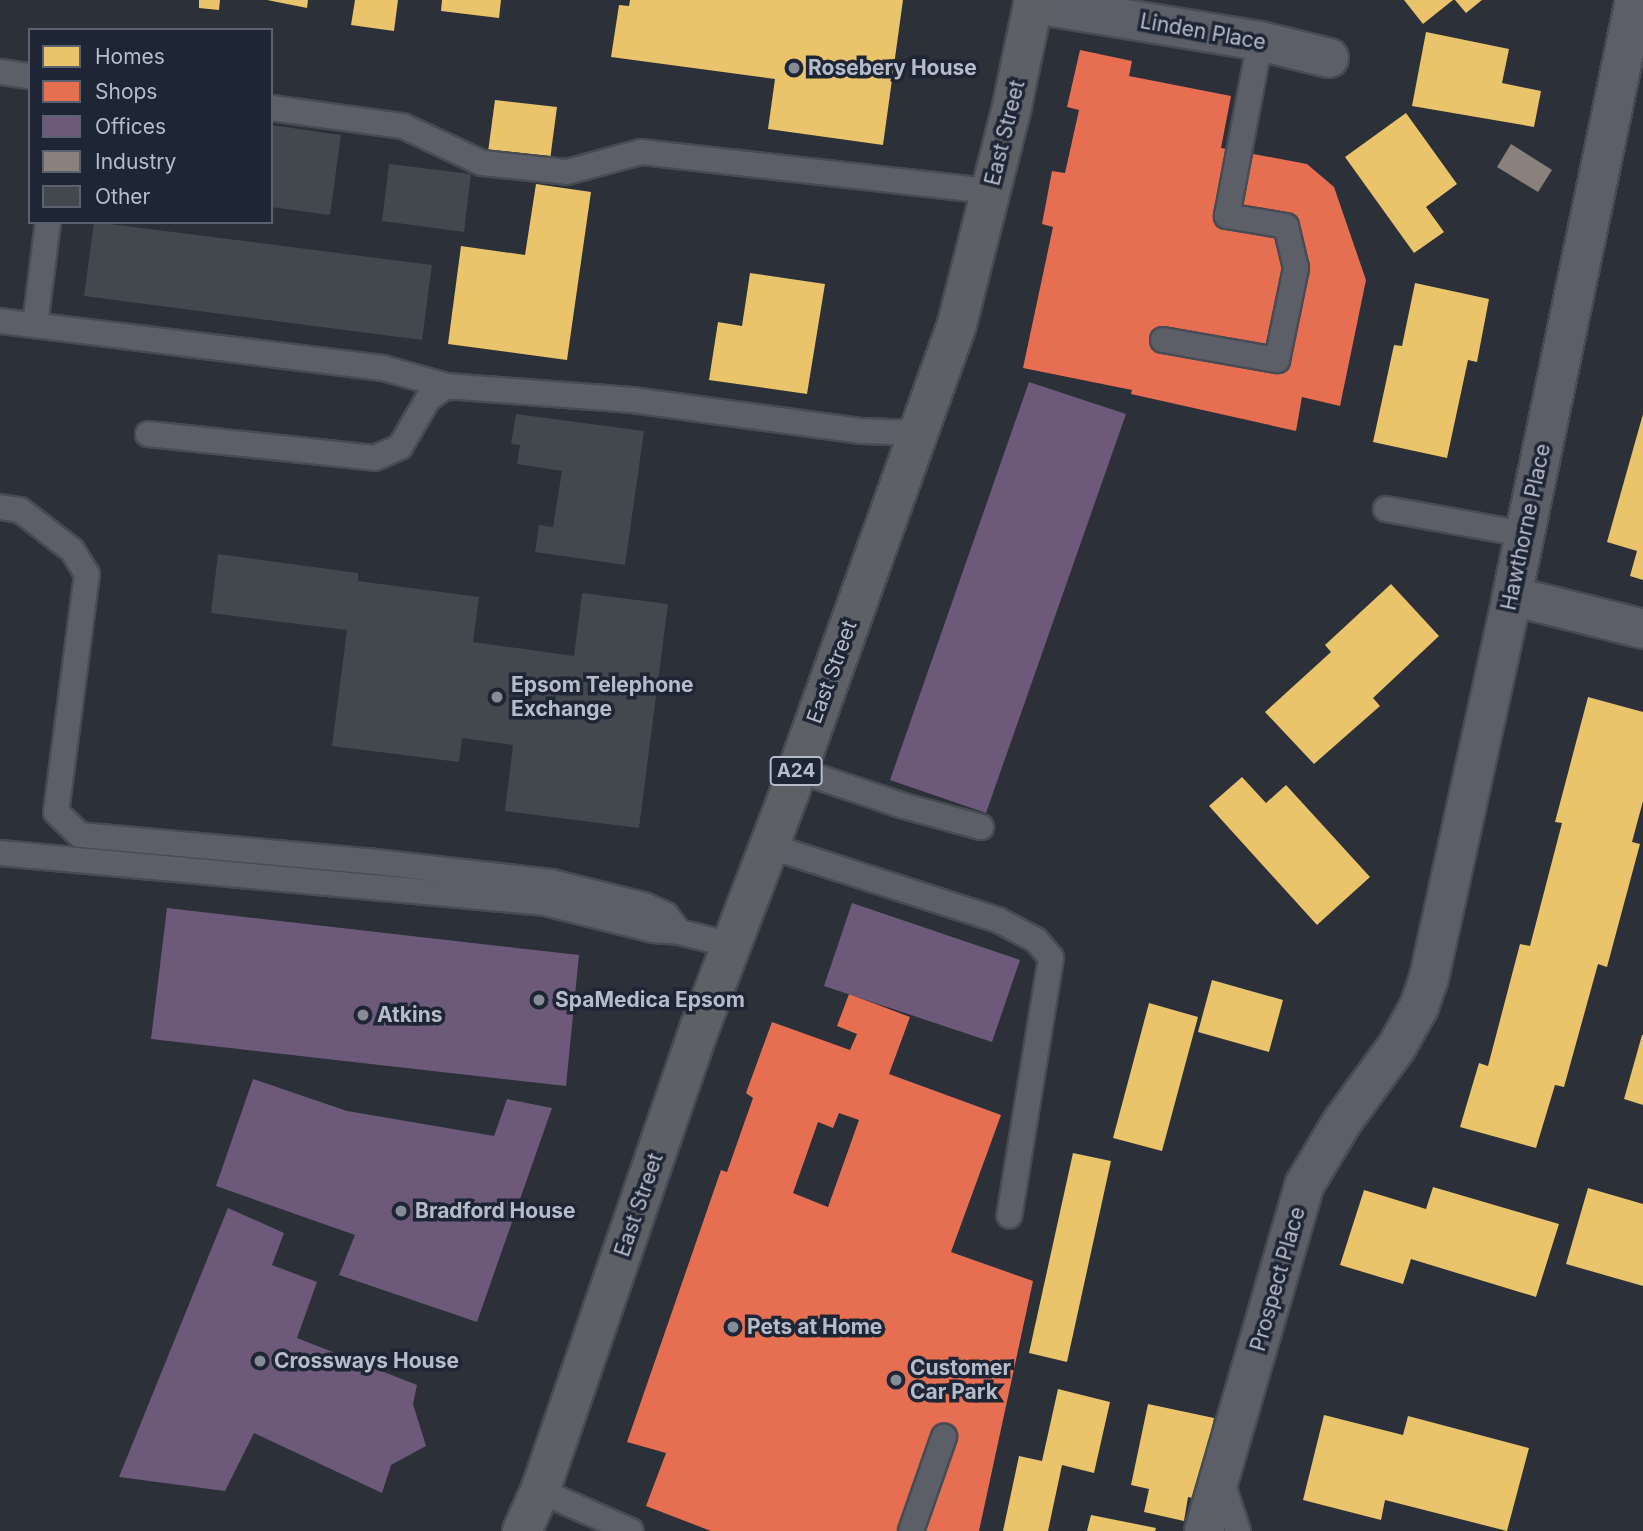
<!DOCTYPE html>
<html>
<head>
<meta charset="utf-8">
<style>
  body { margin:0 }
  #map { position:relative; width:1643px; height:1531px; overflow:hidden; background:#2b3039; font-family:Inter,sans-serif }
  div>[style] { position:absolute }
  .homes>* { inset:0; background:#e9c46a }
  .shops>* { inset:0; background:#e76f51 }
  .offices>* { inset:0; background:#6d597a }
  .industry>* { inset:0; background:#8a817c }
  .building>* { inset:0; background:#43474e }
  .roads { filter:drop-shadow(2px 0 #474b52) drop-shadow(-2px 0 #474b52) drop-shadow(0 2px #474b52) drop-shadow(0 -2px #474b52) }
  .service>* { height:24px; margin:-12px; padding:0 12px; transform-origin:12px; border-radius:12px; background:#5c5f67 }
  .minor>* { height:38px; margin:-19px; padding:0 19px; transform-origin:19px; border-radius:19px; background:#5c5f67 }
  .trunk>* { height:38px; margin:-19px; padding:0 19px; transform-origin:19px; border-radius:19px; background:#5d6065 }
  .dots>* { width:19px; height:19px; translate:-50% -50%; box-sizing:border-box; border:4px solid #1e2534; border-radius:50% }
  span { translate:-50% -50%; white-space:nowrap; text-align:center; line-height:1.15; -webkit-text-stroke:7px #1e2534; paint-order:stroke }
  .shield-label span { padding:2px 5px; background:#1e2534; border:2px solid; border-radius:5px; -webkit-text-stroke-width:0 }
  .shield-label { font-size:19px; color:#b6bcca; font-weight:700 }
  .street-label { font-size:21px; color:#b6bcca }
  .poi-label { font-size:21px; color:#b6bcca; font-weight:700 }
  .left { translate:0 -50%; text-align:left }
  .legend { position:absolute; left:28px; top:28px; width:245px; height:196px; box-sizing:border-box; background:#1e2534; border:2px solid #5b6170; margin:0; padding:9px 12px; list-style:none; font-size:21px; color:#b6bcca }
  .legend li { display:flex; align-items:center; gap:14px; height:35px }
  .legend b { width:35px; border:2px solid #5b6170 }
</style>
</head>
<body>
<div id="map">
  <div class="homes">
    <div style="clip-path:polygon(199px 0,220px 0,219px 10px,199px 8px)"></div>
    <div style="clip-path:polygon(267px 0,308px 0,307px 8px)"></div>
    <div style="clip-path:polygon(355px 0,398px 0,394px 31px,351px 25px)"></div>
    <div style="clip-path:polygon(442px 0,501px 0,499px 18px,441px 11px)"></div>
    <div style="clip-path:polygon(630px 0,903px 0,883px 145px,768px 129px,775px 79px,611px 57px,619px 5px,629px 6px)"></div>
    <div style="clip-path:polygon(1404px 0,1453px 0,1423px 24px)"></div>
    <div style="clip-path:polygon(1455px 0,1482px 0,1466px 13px)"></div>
    <div style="clip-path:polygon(1426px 32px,1509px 49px,1502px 83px,1541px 91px,1534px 127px,1412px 106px)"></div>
    <div style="clip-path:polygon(495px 100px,557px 107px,550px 160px,488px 152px)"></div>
    <div style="clip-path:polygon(1406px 113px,1457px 184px,1426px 207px,1444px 232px,1414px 253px,1345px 157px)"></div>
    <div style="clip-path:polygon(536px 184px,591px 192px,567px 360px,448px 344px,461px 246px,525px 255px)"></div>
    <div style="clip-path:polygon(750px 273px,825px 284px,807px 394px,709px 380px,718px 322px,742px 326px)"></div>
    <div style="clip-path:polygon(1415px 283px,1489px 299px,1477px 362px,1468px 360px,1447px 458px,1373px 442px,1394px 345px,1402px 346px)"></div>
    <div style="clip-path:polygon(1643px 414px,1643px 580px,1630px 576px,1637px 551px,1607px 542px)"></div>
    <div style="clip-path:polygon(1391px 584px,1439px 636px,1373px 698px,1380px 706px,1314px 764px,1265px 712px,1331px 652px,1325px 645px)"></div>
    <div style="clip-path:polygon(1588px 697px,1643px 712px,1643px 801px,1632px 842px,1640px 844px,1607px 967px,1598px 964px,1564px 1087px,1555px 1085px,1536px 1148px,1460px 1127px,1479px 1063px,1488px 1066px,1520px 944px,1530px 946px,1562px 823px,1555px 822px)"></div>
    <div style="clip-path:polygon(1242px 777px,1266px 803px,1286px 785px,1370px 877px,1317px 925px,1209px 806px)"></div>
    <div style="clip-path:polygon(1212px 980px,1283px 1000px,1269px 1052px,1198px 1032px)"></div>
    <div style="clip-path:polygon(1149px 1003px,1198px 1017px,1162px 1151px,1113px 1138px)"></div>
    <div style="clip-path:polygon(1642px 1035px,1643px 1035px,1643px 1105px,1624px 1099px)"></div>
    <div style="clip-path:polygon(1073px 1153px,1111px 1161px,1067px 1362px,1029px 1353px)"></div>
    <div style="clip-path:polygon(1433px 1187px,1559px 1224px,1536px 1297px,1411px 1259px,1403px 1284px,1340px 1265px,1364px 1190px,1426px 1209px)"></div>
    <div style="clip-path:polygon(1588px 1188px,1643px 1204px,1643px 1286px,1566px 1264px)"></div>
    <div style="clip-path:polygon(1058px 1389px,1110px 1402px,1094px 1473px,1062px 1465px,1048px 1531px,1003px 1531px,1019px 1456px,1042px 1461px)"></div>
    <div style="clip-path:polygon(1148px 1404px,1214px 1418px,1197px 1499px,1188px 1497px,1184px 1521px,1144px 1512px,1149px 1489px,1131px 1485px)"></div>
    <div style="clip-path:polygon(1324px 1415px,1403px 1435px,1408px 1416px,1529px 1448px,1507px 1531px,1385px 1500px,1381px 1520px,1303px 1500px)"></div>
    <div style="clip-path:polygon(1091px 1515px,1156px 1528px,1155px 1531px,1087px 1531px)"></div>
  </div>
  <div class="shops">
    <div style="clip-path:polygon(1080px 50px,1132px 61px,1129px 76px,1231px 96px,1221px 148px,1307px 164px,1334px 187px,1366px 280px,1340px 406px,1302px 397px,1296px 431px,1131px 394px,1132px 390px,1023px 368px,1053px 227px,1042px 224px,1052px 171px,1065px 173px,1079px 110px,1067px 107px)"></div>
    <div style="clip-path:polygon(evenodd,849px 994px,910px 1017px,889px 1074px,1001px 1115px,951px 1252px,1033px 1281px,979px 1531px,711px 1531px,646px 1506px,666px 1453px,627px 1442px,721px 1170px,727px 1172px,753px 1098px,746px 1093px,772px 1022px,850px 1050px,857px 1034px,837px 1026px,849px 994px,839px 1113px,859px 1120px,828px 1207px,793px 1193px,818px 1122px,833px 1128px,839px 1113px)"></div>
  </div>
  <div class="offices">
    <div style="clip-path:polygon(1029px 382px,1126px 414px,986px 813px,890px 780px)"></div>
    <div style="clip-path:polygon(852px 903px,1020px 960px,992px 1042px,824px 986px)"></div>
    <div style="clip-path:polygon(167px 908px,579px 955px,566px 1086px,151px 1039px)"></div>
    <div style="clip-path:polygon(253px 1079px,347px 1111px,494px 1136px,507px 1099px,552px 1108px,477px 1322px,339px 1275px,355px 1235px,216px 1186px)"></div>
    <div style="clip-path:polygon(228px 1208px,284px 1233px,272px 1265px,317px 1282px,297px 1338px,417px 1385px,413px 1404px,426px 1446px,391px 1465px,382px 1493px,254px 1433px,225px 1491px,119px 1477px)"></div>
  </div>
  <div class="industry">
    <div style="clip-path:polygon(1511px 144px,1552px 170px,1538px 192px,1497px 167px)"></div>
  </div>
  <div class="building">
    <div style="clip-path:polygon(271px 125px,341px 135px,330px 215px,271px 207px)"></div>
    <div style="clip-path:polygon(389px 164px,471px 174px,464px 232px,382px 221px)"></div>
    <div style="clip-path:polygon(94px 222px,432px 265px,422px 340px,84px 296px)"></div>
    <div style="clip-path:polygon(516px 414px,644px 431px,625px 565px,535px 552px,539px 525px,553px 527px,562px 471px,517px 464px,520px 445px,511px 444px)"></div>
    <div style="clip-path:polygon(218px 554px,358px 573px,358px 581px,479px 597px,473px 642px,574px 656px,582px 593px,668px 604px,639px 828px,505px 811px,513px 745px,462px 738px,459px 762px,332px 746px,347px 630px,211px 613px)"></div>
  </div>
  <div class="roads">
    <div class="service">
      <div style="left:0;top:72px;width:30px;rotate:8deg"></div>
      <div style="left:271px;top:108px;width:133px;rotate:7.8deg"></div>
      <div style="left:403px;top:126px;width:87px;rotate:25.1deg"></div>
      <div style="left:482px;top:163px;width:85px;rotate:6deg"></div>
      <div style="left:567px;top:172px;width:77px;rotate:-15.1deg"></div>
      <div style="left:641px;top:152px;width:352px;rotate:6.4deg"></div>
      <div style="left:0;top:321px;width:386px;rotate:7deg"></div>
      <div style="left:383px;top:368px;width:70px;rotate:15.8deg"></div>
      <div style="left:35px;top:325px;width:104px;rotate:-82.8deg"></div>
      <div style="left:1163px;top:340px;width:116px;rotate:10deg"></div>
      <div style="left:1277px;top:360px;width:94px;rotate:-78.3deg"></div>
      <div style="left:1296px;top:268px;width:43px;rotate:-103.4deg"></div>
      <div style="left:1286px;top:226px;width:60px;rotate:-170.4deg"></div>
      <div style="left:1227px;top:216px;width:178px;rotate:-79.3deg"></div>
      <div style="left:148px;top:434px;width:228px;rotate:6deg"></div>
      <div style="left:375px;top:458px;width:27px;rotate:-24deg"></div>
      <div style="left:400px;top:447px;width:56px;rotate:-59.7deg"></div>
      <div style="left:428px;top:399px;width:22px;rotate:-36deg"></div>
      <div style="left:446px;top:386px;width:187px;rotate:4.3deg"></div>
      <div style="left:632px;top:400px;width:232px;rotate:7.7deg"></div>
      <div style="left:862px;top:431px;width:58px;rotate:2deg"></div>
      <div style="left:0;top:507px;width:20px;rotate:9deg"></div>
      <div style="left:20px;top:510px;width:66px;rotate:37.6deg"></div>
      <div style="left:72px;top:550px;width:28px;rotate:58deg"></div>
      <div style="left:87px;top:574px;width:240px;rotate:97.4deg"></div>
      <div style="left:56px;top:812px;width:33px;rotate:44deg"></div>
      <div style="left:80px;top:835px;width:288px;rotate:5.2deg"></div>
      <div style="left:367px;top:861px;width:185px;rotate:6.5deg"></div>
      <div style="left:551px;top:882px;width:96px;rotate:13.9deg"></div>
      <div style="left:644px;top:905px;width:24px;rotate:24deg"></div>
      <div style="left:666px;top:915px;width:21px;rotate:53deg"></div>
      <div style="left:1386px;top:509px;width:140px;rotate:10.3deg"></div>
      <div style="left:797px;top:770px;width:113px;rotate:18.6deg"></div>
      <div style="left:904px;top:806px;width:80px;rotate:15.3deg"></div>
      <div style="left:769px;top:846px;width:241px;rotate:17.9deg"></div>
      <div style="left:998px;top:920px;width:43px;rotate:27.8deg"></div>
      <div style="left:1036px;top:940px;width:23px;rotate:50deg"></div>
      <div style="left:1051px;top:958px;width:261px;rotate:99.2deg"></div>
      <div style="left:0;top:853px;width:547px;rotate:5.24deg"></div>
      <div style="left:545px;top:903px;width:111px;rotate:14deg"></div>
      <div style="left:653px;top:930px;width:26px;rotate:4deg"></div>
      <div style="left:679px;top:932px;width:55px;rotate:13.8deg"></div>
      <div style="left:1220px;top:1476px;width:58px;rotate:71.9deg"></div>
      <div style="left:540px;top:1491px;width:99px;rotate:23.7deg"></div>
      <div style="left:911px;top:1531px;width:100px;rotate:-70.7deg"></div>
    </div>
    <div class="minor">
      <div style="left:1034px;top:4px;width:229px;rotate:9.3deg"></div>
      <div style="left:1260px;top:41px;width:71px;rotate:13.8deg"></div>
      <div style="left:1512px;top:596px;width:135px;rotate:14.1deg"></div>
      <div style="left:1204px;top:1531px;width:361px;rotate:-73.8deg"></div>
      <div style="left:1305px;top:1184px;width:72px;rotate:-59.2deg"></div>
      <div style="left:1342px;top:1122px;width:92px;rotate:-53.9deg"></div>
      <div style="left:1396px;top:1048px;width:47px;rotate:-60.7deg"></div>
      <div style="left:1419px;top:1007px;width:31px;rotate:-71deg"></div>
      <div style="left:1429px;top:978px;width:391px;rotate:-77.7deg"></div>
      <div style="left:1512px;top:596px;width:609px;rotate:-78.34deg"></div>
    </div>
    <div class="trunk">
      <div style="left:522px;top:1531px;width:44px;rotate:-65.8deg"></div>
      <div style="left:540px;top:1491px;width:491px;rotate:-71deg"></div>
      <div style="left:700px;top:1027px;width:253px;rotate:-69.1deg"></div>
      <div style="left:790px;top:791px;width:496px;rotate:-70.3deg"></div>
      <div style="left:957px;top:324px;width:225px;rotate:-75.8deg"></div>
      <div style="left:1012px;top:106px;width:108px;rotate:-78.3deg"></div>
    </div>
  </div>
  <div class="dots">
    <div style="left:794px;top:68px;background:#858b97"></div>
    <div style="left:497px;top:697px;background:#858b97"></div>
    <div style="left:539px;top:1000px;background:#858b97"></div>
    <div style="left:363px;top:1015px;background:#858b97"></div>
    <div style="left:401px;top:1211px;background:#858b97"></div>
    <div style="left:733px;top:1327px;background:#858b97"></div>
    <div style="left:260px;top:1361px;background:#858b97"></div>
    <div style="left:896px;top:1380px;background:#858b97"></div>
  </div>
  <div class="shield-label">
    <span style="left:796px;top:771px">A24</span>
  </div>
  <div class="street-label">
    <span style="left:1203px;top:32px;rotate:10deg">Linden Place</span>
    <span style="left:1005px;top:133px;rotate:-76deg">East Street</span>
    <span style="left:1526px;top:527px;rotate:-78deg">Hawthorne Place</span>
    <span style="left:832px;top:672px;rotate:-70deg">East Street</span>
    <span style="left:639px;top:1205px;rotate:-71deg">East Street</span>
    <span style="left:1278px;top:1279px;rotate:-74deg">Prospect Place</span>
  </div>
  <div class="poi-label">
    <span class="left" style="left:808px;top:68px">Rosebery House</span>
    <span class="left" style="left:511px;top:697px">Epsom Telephone<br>Exchange</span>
    <span class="left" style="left:555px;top:1000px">SpaMedica Epsom</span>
    <span class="left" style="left:377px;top:1015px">Atkins</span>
    <span class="left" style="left:415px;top:1211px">Bradford House</span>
    <span class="left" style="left:747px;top:1327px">Pets at Home</span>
    <span class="left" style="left:274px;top:1361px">Crossways House</span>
    <span class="left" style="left:910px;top:1380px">Customer<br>Car Park</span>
  </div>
  <ul class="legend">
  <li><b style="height:19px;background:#e9c46a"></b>Homes</li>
  <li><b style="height:19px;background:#e76f51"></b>Shops</li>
  <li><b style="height:19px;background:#6d597a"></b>Offices</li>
  <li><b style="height:19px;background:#8a817c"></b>Industry</li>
  <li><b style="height:19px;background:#43474e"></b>Other</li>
  </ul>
</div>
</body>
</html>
